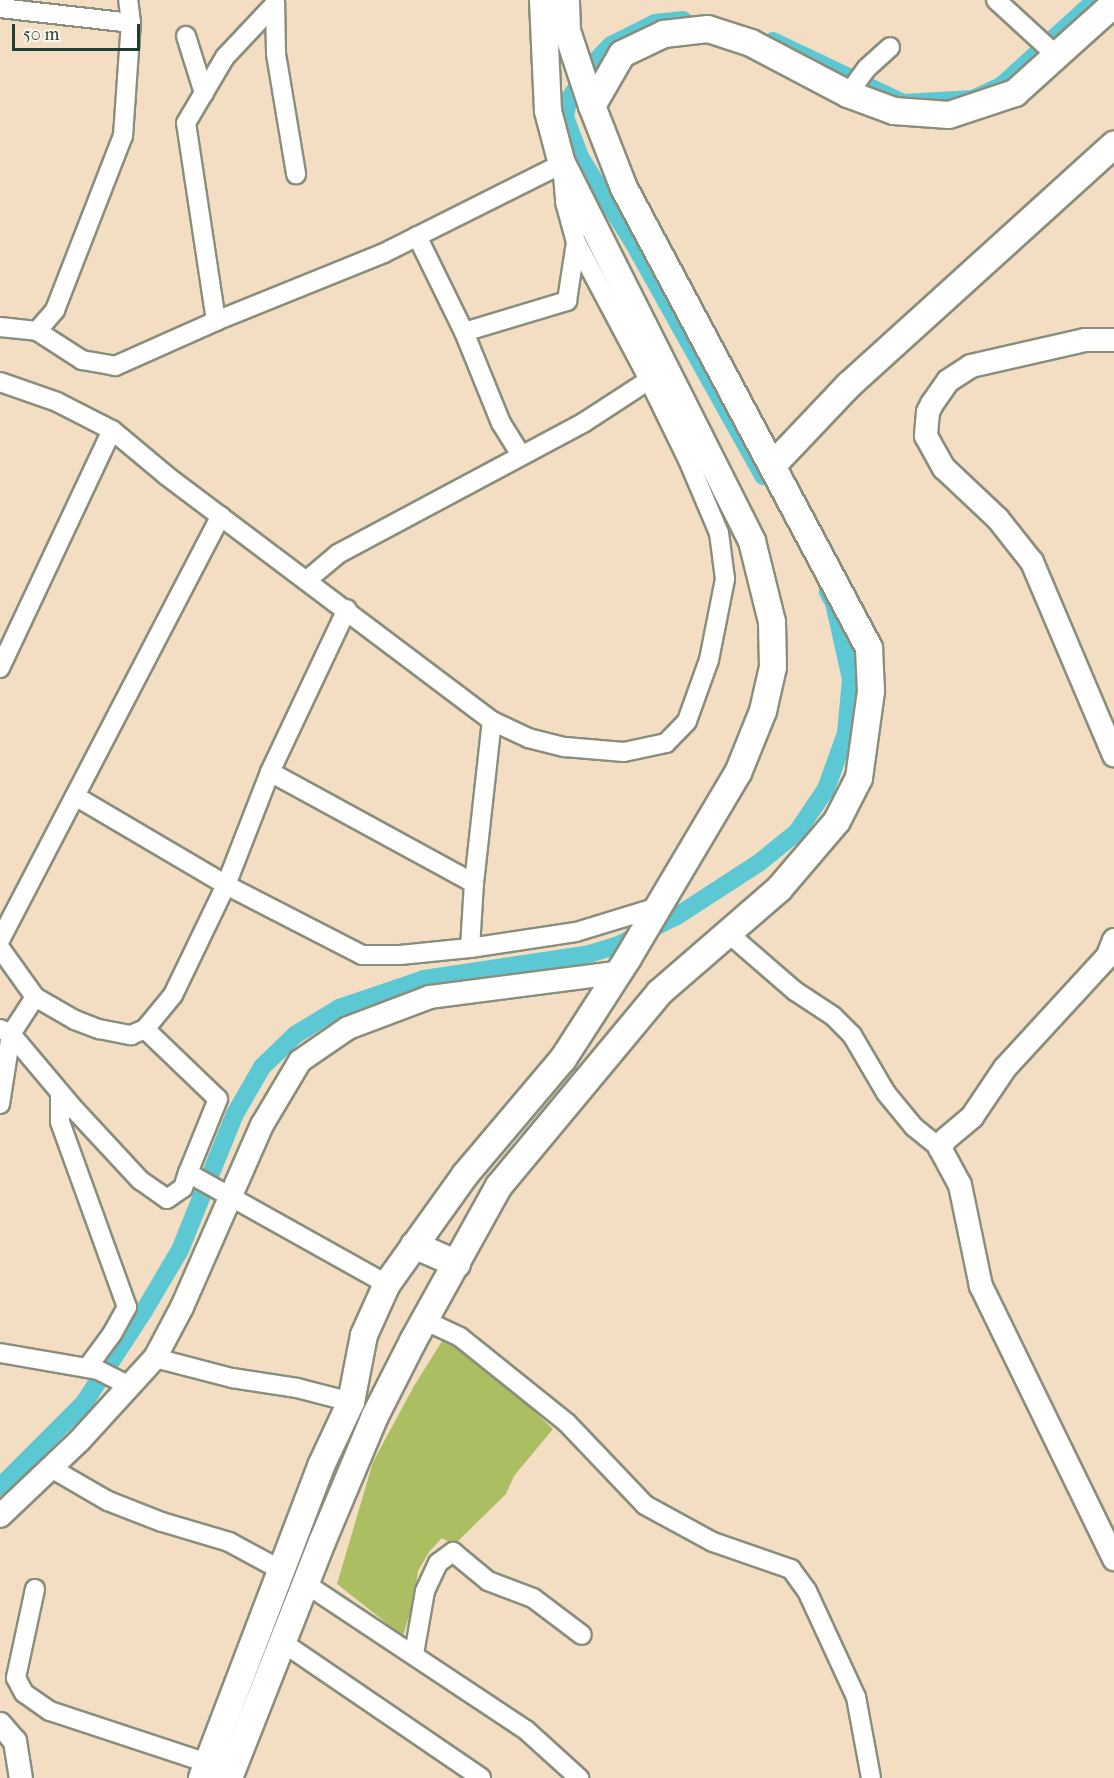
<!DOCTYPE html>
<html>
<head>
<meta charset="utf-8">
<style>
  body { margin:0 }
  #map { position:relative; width:1114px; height:1778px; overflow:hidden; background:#f4dec3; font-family:"IM FELL French Canon",serif }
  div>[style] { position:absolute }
  .green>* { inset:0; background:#abbe62 }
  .canal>* { height:18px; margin:-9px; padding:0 9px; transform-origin:9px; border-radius:9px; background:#5cc8d4 }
  .roads { filter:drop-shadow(2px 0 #8a8e7c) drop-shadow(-2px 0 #8a8e7c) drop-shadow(0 2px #8a8e7c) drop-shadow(0 -2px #8a8e7c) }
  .minor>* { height:18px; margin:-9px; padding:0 9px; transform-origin:9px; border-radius:9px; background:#fff }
  .tertiary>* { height:22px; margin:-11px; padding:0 11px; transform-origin:11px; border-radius:11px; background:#fff }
  .secondary>* { height:26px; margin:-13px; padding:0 13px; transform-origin:13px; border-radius:13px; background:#fff }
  span { translate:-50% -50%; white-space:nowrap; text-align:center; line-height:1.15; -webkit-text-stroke:5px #fbf7ec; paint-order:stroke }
  .scale { position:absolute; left:12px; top:24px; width:128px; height:27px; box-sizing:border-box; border:3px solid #1f3d34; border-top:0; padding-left:8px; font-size:18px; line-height:21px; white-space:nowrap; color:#1f3d34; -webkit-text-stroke:4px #fbf7ec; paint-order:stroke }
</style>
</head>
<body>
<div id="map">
  <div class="green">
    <div style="clip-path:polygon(444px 1338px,480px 1361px,553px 1429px,514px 1476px,506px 1494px,454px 1545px,442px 1538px,429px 1552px,418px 1571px,414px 1600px,403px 1636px,337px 1584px,373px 1462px,414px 1386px)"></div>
  </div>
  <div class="canal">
    <div style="left:683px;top:20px;width:28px;rotate:174deg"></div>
    <div style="left:655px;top:23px;width:49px;rotate:153.4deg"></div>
    <div style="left:611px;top:45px;width:28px;rotate:134deg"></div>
    <div style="left:592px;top:65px;width:43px;rotate:123.7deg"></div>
    <div style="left:568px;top:101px;width:16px;rotate:101deg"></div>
    <div style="left:565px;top:117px;width:43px;rotate:69.4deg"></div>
    <div style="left:580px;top:157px;width:100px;rotate:58.1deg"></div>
    <div style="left:633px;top:242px;width:268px;rotate:60.9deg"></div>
    <div style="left:773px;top:41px;width:144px;rotate:25.5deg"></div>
    <div style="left:903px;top:103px;width:70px;rotate:-3.3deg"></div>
    <div style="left:973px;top:99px;width:31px;rotate:-25deg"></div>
    <div style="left:1001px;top:86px;width:128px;rotate:-42.2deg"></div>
    <div style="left:0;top:1487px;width:119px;rotate:-45deg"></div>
    <div style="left:84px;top:1403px;width:110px;rotate:-56.9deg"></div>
    <div style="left:144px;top:1311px;width:71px;rotate:-59.5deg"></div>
    <div style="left:180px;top:1250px;width:147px;rotate:-68deg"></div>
    <div style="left:235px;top:1114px;width:54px;rotate:-60.1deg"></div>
    <div style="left:262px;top:1067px;width:46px;rotate:-44.1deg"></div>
    <div style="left:295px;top:1035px;width:52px;rotate:-31.5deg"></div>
    <div style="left:339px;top:1008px;width:90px;rotate:-18.8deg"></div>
    <div style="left:424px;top:979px;width:167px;rotate:-8.6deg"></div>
    <div style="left:589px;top:954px;width:28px;rotate:-17deg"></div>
    <div style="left:616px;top:946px;width:68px;rotate:-26.2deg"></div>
    <div style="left:677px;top:916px;width:99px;rotate:-33deg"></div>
    <div style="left:760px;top:862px;width:48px;rotate:-39deg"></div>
    <div style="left:797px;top:832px;width:52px;rotate:-56deg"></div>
    <div style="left:826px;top:789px;width:59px;rotate:-70.3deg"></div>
    <div style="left:846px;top:733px;width:54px;rotate:-84.7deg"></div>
    <div style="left:851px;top:679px;width:78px;rotate:-102.6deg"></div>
    <div style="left:834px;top:603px;width:13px;rotate:-119deg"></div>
  </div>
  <div class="roads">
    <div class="minor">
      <div style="left:275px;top:0;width:54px;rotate:88.9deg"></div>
      <div style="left:276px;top:54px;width:122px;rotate:80.5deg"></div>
      <div style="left:996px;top:0;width:81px;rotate:42.5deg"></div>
      <div style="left:0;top:8px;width:132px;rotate:6.5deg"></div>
      <div style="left:186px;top:36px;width:60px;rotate:72.5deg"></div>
      <div style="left:848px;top:94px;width:32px;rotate:-54deg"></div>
      <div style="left:867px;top:68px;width:31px;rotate:-42deg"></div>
      <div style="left:417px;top:236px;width:107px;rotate:63.9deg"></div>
      <div style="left:216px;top:321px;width:181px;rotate:-22deg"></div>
      <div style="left:384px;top:253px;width:199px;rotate:-26.6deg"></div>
      <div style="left:562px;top:164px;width:38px;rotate:85deg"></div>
      <div style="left:565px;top:202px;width:41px;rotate:74.6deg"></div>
      <div style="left:576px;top:242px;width:156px;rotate:62.1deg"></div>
      <div style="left:649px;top:380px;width:79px;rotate:146.9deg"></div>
      <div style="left:583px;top:423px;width:278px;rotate:151.9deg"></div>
      <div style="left:338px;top:554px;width:39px;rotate:140deg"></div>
      <div style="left:0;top:327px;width:37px;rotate:6deg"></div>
      <div style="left:37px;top:331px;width:28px;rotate:-49deg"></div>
      <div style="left:55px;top:310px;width:187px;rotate:-68.7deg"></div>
      <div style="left:123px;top:136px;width:113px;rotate:-86deg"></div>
      <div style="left:131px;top:23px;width:23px;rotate:-97deg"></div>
      <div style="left:37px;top:331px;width:54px;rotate:32.8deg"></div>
      <div style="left:82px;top:360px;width:34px;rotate:10deg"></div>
      <div style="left:115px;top:366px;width:111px;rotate:-24deg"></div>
      <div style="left:216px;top:321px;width:200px;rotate:-98.6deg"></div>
      <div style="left:186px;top:123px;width:77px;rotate:-59.4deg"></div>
      <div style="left:225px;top:57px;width:73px;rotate:-46.7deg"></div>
      <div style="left:0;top:382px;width:60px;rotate:19.3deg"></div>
      <div style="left:57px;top:402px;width:62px;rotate:27deg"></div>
      <div style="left:112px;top:430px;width:72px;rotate:39.9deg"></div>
      <div style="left:167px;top:476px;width:407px;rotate:37deg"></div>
      <div style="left:492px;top:721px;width:40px;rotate:25deg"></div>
      <div style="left:528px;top:738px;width:38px;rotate:14deg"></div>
      <div style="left:565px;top:747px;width:59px;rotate:4.8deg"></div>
      <div style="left:624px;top:752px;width:43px;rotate:-12.1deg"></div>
      <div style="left:666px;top:743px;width:30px;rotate:-46deg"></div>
      <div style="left:687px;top:721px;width:65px;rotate:-70.2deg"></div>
      <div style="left:709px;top:660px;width:83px;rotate:-78.8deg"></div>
      <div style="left:725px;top:579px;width:46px;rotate:-97.4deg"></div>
      <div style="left:719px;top:533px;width:79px;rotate:-113deg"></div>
      <div style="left:688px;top:460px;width:89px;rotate:-116deg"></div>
      <div style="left:521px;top:455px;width:38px;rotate:-122deg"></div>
      <div style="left:501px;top:423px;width:98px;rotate:-112.1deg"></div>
      <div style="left:464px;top:332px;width:108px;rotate:-16.8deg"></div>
      <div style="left:567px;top:301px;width:60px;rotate:-81.3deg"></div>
      <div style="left:0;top:668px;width:263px;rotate:-64.8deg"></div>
      <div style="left:270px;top:772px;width:232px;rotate:28.6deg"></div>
      <div style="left:75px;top:796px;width:175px;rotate:30.5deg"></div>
      <div style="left:226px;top:885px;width:121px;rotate:-68.7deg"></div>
      <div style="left:270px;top:772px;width:180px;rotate:-64.7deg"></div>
      <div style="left:728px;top:933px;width:89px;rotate:40.9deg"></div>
      <div style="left:795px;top:991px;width:45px;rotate:33.3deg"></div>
      <div style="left:833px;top:1016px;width:27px;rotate:45deg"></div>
      <div style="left:852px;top:1035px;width:67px;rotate:59.6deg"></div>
      <div style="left:886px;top:1093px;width:44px;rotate:50.5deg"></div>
      <div style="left:914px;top:1127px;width:33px;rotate:39deg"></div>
      <div style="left:0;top:940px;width:478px;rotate:-62.5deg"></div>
      <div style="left:0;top:948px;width:60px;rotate:54.5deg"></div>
      <div style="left:35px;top:997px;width:46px;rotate:29.9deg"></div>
      <div style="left:75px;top:1020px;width:26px;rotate:21deg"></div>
      <div style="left:99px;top:1029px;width:33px;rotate:11deg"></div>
      <div style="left:131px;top:1035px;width:15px;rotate:-23deg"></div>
      <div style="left:145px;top:1029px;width:44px;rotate:-50.5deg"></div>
      <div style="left:173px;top:995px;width:122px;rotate:-64.3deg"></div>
      <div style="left:226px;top:885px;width:153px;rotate:27.2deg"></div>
      <div style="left:362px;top:955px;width:38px"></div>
      <div style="left:400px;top:955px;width:70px;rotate:-5.7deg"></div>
      <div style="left:470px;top:948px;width:107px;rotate:-8.6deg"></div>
      <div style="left:576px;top:932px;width:86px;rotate:-17deg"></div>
      <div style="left:470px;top:948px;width:65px;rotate:-86.5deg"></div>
      <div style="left:474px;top:883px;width:163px;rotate:-83.7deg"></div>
      <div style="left:0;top:1029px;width:12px;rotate:24deg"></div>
      <div style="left:11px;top:1034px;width:99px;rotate:49.9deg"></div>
      <div style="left:75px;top:1110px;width:96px;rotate:47.1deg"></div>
      <div style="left:140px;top:1180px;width:33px;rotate:35deg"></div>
      <div style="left:167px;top:1199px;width:19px;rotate:-35deg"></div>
      <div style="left:183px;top:1188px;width:16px;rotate:-72deg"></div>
      <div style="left:188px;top:1173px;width:228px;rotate:29.2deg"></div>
      <div style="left:145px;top:1029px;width:101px;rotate:43.8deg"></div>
      <div style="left:218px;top:1099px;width:80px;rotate:112.1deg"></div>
      <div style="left:60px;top:1093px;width:29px;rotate:90deg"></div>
      <div style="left:60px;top:1122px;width:197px;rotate:70.1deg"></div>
      <div style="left:127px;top:1307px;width:31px;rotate:119deg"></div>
      <div style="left:112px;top:1334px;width:42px;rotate:126.3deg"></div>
      <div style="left:0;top:1104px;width:71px;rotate:-81.1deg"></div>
      <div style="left:11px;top:1034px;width:44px;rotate:-57deg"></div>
      <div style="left:426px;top:1321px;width:38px;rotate:25deg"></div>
      <div style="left:460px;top:1337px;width:137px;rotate:38.8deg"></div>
      <div style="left:567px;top:1423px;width:113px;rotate:46.4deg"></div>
      <div style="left:645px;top:1505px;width:77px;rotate:28.6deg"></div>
      <div style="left:713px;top:1542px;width:83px;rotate:19.1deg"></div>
      <div style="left:791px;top:1569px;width:27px;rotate:54deg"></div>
      <div style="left:807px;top:1591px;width:117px;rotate:65.2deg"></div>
      <div style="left:856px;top:1697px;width:82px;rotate:79.5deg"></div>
      <div style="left:0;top:1353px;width:99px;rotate:9.8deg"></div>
      <div style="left:98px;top:1370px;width:36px;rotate:27deg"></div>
      <div style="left:155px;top:1358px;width:80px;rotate:14.6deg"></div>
      <div style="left:232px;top:1378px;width:66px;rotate:8.7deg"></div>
      <div style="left:297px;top:1388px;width:56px;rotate:14.5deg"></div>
      <div style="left:51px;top:1468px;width:66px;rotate:30.1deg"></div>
      <div style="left:108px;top:1501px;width:58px;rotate:21.3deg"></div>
      <div style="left:162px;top:1522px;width:70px;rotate:16.6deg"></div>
      <div style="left:229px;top:1542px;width:59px;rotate:28.3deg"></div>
      <div style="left:306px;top:1584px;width:264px;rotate:33.6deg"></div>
      <div style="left:526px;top:1730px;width:72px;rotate:42.2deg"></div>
      <div style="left:35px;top:1589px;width:91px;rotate:102.1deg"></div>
      <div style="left:16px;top:1678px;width:17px;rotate:62deg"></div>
      <div style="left:24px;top:1693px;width:32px;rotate:35deg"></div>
      <div style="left:50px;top:1711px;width:165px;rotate:18.3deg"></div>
      <div style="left:282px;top:1642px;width:241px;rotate:34.3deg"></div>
      <div style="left:414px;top:1654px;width:64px;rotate:-80.1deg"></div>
      <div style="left:425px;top:1591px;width:31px;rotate:-65deg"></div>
      <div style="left:438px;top:1563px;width:19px;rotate:-36deg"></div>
      <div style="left:453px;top:1552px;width:45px;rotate:39.6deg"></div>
      <div style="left:488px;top:1581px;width:48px;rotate:20.7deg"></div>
      <div style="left:533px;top:1598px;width:61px;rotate:37.1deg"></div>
    </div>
    <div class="tertiary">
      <div style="left:1114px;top:340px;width:29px;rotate:180deg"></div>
      <div style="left:1085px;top:340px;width:117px;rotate:167.2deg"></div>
      <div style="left:971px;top:366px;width:27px;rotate:147deg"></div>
      <div style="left:948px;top:381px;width:28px;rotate:125deg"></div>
      <div style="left:932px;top:404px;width:9px;rotate:117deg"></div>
      <div style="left:928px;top:412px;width:24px;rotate:95deg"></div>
      <div style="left:926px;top:436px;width:37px;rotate:61deg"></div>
      <div style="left:944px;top:468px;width:74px;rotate:43.4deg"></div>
      <div style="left:998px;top:519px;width:55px;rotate:51.7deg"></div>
      <div style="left:1032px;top:562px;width:210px;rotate:67deg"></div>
      <div style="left:1114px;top:940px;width:17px;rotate:111deg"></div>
      <div style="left:1108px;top:956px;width:152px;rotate:132.6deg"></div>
      <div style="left:1005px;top:1068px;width:59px;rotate:124deg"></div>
      <div style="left:972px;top:1117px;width:34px;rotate:140deg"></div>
      <div style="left:946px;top:1139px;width:11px;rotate:124deg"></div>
      <div style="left:940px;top:1148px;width:42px;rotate:61.6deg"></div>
      <div style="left:960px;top:1185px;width:103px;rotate:78.3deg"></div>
      <div style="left:981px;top:1286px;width:304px;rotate:64deg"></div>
      <div style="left:0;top:1516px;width:110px;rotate:-43.5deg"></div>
      <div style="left:80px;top:1440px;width:111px;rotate:-47.6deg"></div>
      <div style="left:155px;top:1358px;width:58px;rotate:-62.1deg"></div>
      <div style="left:182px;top:1307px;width:199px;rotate:-66.3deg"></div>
      <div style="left:262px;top:1125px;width:74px;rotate:-59.3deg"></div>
      <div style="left:300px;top:1061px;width:58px;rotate:-34.5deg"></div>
      <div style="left:348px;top:1028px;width:88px;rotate:-20.7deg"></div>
      <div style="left:430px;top:997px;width:188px;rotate:-7.4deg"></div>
      <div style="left:0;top:1724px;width:23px;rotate:49deg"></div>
      <div style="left:15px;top:1741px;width:37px;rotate:81deg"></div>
    </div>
    <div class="secondary">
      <div style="left:592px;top:106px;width:60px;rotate:-60deg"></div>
      <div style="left:622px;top:54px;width:47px;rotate:-25.5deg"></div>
      <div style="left:664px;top:34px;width:44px;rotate:-6.5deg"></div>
      <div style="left:708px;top:29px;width:45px;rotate:18deg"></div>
      <div style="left:751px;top:43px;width:110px;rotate:27.7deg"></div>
      <div style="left:848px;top:94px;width:49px;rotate:20.3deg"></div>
      <div style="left:894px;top:111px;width:55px;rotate:4.2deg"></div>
      <div style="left:949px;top:115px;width:70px;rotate:-18.4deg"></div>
      <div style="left:1015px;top:93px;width:133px;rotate:-42deg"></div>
      <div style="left:772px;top:466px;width:112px;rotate:-46.5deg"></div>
      <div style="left:849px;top:385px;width:358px;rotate:-42.2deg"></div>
      <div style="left:414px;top:1245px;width:47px;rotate:23.8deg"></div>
      <div style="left:202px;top:1778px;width:334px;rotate:-69.1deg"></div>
      <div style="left:321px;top:1466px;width:71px;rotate:-64.9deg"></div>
      <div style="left:351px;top:1402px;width:68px;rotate:-79deg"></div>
      <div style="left:364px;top:1335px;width:56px;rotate:-65.7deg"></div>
      <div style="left:387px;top:1284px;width:134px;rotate:-54.4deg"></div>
      <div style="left:465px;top:1175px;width:152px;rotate:-49.8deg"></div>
      <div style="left:563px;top:1059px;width:120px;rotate:-57.2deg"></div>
      <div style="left:628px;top:958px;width:215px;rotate:-59.3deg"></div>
      <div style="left:738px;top:773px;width:67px;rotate:-68deg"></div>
      <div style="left:763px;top:711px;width:45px;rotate:-77.2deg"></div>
      <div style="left:773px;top:667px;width:45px;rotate:-91.3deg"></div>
      <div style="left:772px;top:622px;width:83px;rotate:-103.9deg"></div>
      <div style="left:752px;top:541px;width:422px;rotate:-116.7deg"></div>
      <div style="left:562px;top:164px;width:55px;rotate:-104.8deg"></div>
      <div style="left:548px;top:111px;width:111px;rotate:-92.6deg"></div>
      <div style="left:229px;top:1778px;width:254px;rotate:-68.5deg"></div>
      <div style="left:322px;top:1542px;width:137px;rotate:-67.2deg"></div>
      <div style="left:375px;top:1416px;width:84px;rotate:-63.1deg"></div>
      <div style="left:413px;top:1341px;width:177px;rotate:-61deg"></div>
      <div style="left:499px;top:1186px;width:251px;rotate:-50.3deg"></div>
      <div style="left:659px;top:993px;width:159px;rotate:-40.9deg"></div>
      <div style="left:779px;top:889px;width:89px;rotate:-49.5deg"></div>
      <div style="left:837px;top:821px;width:48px;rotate:-62.9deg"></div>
      <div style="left:859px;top:778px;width:88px;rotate:-82.1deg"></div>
      <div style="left:871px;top:691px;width:43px;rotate:-92.7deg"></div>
      <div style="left:869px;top:648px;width:521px;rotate:-118.04deg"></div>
      <div style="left:624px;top:188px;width:88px;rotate:-111.3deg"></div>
      <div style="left:592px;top:106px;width:79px;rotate:-108.4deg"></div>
      <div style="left:567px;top:31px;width:31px;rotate:-92deg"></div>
    </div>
  </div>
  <div class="scale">50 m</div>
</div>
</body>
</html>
